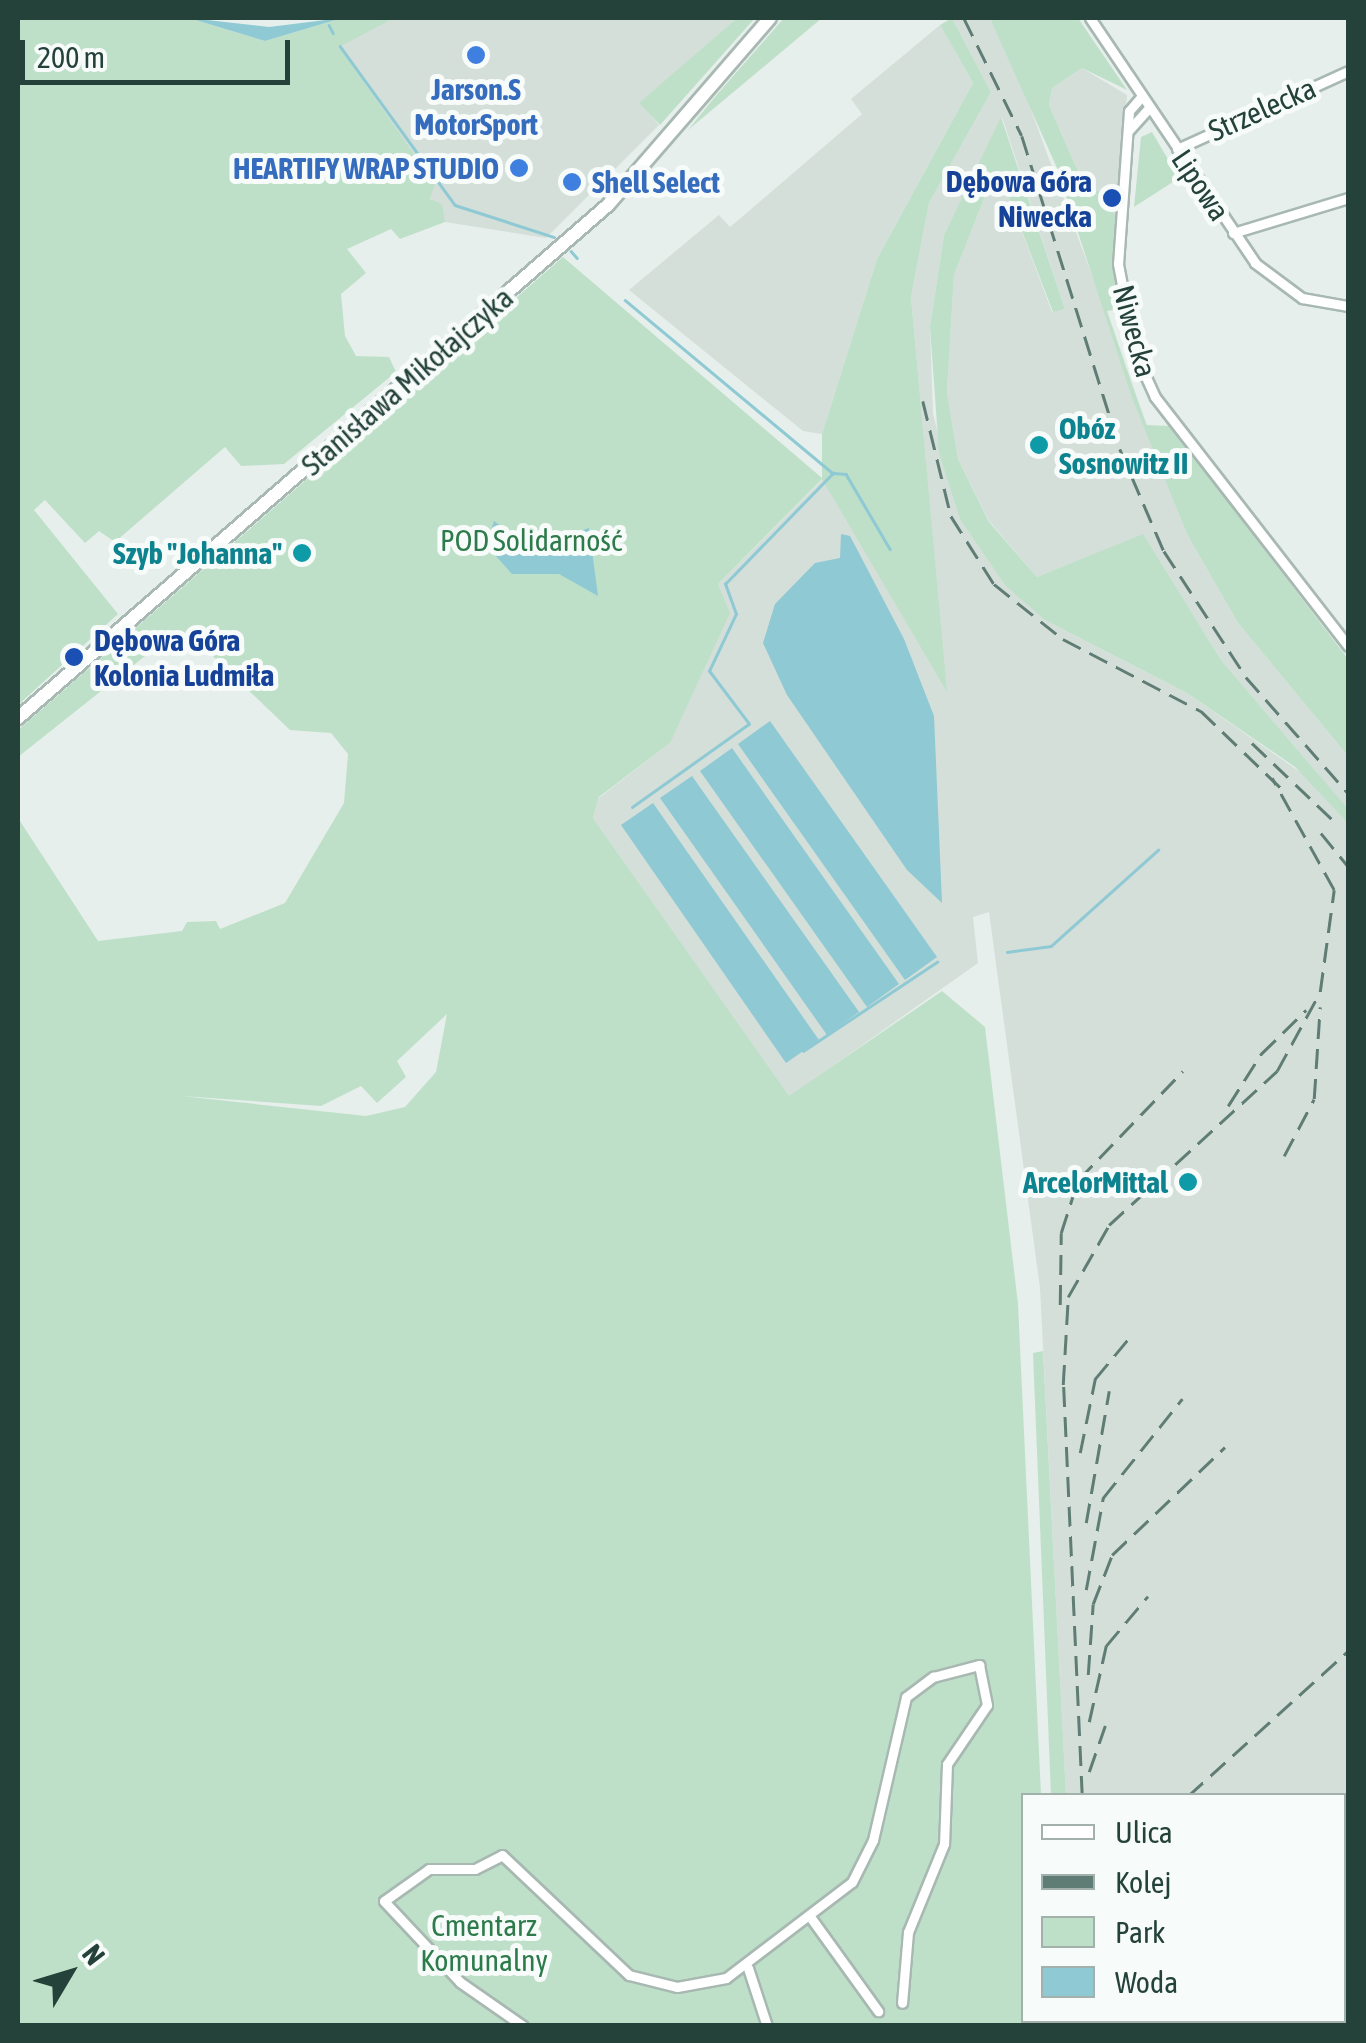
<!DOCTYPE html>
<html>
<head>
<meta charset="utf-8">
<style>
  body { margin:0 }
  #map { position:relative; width:1366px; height:2043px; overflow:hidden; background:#e6efeb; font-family:"Asap Condensed",sans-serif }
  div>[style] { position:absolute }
  .built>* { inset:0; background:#d4dfda }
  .green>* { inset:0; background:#bfe0c8 }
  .water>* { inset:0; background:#8ec9d4 }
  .stream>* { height:2.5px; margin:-1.25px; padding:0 1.25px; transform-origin:1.25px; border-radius:1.25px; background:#8ec9d4 }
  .roads { filter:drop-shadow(2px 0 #a8b8b2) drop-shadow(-2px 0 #a8b8b2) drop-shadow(0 2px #a8b8b2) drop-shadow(0 -2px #a8b8b2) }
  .street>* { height:9px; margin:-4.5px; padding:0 4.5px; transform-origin:4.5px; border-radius:4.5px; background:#fff }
  .secondary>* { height:12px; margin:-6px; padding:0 6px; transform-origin:6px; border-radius:6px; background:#fff }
  .rail>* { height:2.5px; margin-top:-1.25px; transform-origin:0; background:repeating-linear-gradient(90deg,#5f7d75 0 20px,transparent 0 30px) }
  .dots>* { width:28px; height:28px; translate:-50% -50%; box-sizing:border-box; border:5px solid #f7fbf9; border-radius:50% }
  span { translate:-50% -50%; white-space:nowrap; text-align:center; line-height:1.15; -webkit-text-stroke:10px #f7fbf9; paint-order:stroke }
  .shop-label { font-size:30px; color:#366cbe; font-weight:700 }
  .right { translate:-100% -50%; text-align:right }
  .left { translate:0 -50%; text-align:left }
  .street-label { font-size:30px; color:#24423a }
  .transit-label { font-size:30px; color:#164399; font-weight:700 }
  .culture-label { font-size:30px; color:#0d838f; font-weight:700 }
  .park-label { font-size:30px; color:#2d7a4b }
  .frame { position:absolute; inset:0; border:20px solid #24423a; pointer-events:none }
  .legend { position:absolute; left:1021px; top:1793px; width:325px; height:230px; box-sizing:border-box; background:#f7fbf9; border:2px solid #a3b1ad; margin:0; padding:12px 18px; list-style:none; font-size:30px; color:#24423a }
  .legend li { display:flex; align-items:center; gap:20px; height:50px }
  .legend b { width:50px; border:2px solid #a3b1ad }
  .north { position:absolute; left:20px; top:1923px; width:100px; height:100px; -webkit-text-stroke:8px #f7fbf9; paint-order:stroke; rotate:52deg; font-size:28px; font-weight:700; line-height:40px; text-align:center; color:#24423a }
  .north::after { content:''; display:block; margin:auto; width:35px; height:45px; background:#24423a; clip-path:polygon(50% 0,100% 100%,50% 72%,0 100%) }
  .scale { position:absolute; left:20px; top:40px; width:270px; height:45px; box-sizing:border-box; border:5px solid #24423a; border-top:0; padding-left:12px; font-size:30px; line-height:35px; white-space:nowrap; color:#24423a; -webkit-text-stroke:8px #f7fbf9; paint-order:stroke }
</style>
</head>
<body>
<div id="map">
  <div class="built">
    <div style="clip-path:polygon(394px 18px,737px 18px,640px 103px,659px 125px,546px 238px,445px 222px,338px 46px)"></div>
    <div style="clip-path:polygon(evenodd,952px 18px,990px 18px,1013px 61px,1188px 536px,1238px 623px,1348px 756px,1348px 2025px,1065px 2025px,1344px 2020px,1344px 1796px,1066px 1795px,1040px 1288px,989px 912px,973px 917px,978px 963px,789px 1097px,593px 818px,599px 798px,670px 743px,718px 584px,823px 479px,946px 689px,911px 297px,929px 203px,991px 92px,952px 18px,1002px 117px,1065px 309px,1052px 312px,1007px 192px,989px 186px,954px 275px,947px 392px,958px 459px,989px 521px,1037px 577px,1143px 535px,1221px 660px,1319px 775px,1310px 779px,1187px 693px,1045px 620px,960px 518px,933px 414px,930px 327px,944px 235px,1002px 117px)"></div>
    <div style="clip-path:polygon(940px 25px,973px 83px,877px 259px,822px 434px,803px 431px,629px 290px,719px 215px,730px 227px,742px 217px,862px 114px,851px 99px)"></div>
    <div style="clip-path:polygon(1082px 68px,1127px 95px,1116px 217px,1101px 192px,1084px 185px,1049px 105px,1052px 88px)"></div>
  </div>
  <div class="green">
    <div style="clip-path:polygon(18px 18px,189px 18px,265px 41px,342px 18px,394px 18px,339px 47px,435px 184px,430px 199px,442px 204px,445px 222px,400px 239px,391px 229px,347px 249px,366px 273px,341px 294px,345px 336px,356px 356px,389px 357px,396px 372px,284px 464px,241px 466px,225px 447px,115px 542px,99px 531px,85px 543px,45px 500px,34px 510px,118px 614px,18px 705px)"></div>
    <div style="clip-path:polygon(737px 18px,755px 18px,660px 125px,639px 103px)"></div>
    <div style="clip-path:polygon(784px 18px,822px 18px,688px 130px,714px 98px)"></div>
    <div style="clip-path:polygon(evenodd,952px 18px,991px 92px,929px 203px,911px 297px,947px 692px,822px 479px,718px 584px,730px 613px,670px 743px,599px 797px,593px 818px,789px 1096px,942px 991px,985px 1027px,1018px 1304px,1041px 1795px,1024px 1796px,1024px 2020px,1050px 2025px,18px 2025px,18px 818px,98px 941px,182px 931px,187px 922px,216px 921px,220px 929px,285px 903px,344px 803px,348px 754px,331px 733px,290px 730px,194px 638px,169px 637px,18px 757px,18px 730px,563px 257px,822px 478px,822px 434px,877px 259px,973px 83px,940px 25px,952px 18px,447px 1014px,436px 1072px,405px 1107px,366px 1116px,181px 1096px,321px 1106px,361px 1086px,377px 1103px,406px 1077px,397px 1061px,447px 1014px)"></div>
    <div style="clip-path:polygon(990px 18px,1078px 18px,1127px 90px,1082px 68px,1052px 88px,1049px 105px,1084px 185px,1101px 192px,1116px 217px,1120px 309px,1107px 311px,1146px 425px,1170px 426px,1348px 659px,1348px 756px,1238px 623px,1188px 536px,1132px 398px,1057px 168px)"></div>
    <div style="clip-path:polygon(1001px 117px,1065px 309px,1053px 312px,1007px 192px,989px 186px,954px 275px,947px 392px,958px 459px,989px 522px,1037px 577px,1143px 534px,1221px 660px,1348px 809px,1348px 823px,1295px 767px,1187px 693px,1045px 620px,1005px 585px,960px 519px,939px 453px,930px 327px,944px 235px)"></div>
    <div style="clip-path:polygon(1152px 132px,1179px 178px,1134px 207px,1141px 137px)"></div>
    <div style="clip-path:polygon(1043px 1351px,1066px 1795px,1051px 1795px,1033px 1353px)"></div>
  </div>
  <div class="water">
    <div style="clip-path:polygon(189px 18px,269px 27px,342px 18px,265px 41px)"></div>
    <div style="clip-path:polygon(494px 521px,531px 547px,589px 528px,598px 596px,559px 574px,512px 574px,486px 545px)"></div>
    <div style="clip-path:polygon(841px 534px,850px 536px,904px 639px,934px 716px,942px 903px,907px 870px,787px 695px,763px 643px,775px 604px,815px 563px,840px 558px)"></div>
    <div style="clip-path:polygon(770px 721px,937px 957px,905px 980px,738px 744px)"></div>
    <div style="clip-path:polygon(732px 748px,899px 984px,867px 1007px,700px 771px)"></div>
    <div style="clip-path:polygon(692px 776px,859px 1012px,827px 1035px,660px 798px)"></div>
    <div style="clip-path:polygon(653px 803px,819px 1040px,786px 1063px,621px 825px)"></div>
  </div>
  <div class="stream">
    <div style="left:329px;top:25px;width:9px;rotate:63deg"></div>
    <div style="left:340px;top:46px;width:196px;rotate:54.1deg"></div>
    <div style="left:455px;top:205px;width:104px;rotate:17.9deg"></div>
    <div style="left:571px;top:251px;width:9px;rotate:49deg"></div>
    <div style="left:625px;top:300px;width:271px;rotate:39.8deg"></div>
    <div style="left:833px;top:473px;width:13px;rotate:4deg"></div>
    <div style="left:846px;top:474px;width:87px;rotate:59.6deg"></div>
    <div style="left:632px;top:807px;width:143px;rotate:-35.4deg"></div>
    <div style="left:749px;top:724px;width:66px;rotate:-127deg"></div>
    <div style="left:709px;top:671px;width:63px;rotate:-64.7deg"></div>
    <div style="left:736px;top:614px;width:32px;rotate:-110deg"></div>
    <div style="left:725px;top:584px;width:155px;rotate:-45.8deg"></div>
    <div style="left:1007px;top:952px;width:44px;rotate:-7.8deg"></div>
    <div style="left:1051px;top:946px;width:144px;rotate:-41.9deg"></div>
    <div style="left:803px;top:1051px;width:161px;rotate:-33.6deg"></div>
  </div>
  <div class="roads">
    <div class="street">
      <div style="left:1090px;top:18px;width:295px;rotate:56deg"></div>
      <div style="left:1255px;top:263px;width:59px;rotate:36.7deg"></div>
      <div style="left:1302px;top:298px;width:47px;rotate:9.9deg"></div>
      <div style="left:1142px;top:96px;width:20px;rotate:131deg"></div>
      <div style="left:1129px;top:111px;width:153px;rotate:94.1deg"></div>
      <div style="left:1118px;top:264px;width:91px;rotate:79.2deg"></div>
      <div style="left:1135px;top:353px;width:48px;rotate:65.6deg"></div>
      <div style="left:1155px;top:397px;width:315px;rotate:52.2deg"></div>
      <div style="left:1129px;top:130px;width:30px;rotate:-48deg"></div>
      <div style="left:1177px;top:149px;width:188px;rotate:-24.5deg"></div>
      <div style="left:1233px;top:233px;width:120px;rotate:-16.9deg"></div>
      <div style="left:811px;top:1918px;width:115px;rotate:54.2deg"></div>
      <div style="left:748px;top:1968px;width:61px;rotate:71.9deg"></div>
      <div style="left:523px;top:2026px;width:77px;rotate:-145.1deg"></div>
      <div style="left:460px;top:1982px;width:111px;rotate:-133.2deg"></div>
      <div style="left:384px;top:1901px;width:55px;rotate:-35.4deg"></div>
      <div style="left:429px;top:1869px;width:46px"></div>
      <div style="left:475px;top:1869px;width:30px;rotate:-27deg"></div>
      <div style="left:502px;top:1855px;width:175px;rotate:43.4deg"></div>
      <div style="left:629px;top:1975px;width:49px;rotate:14deg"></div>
      <div style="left:677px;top:1987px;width:50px;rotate:-10.4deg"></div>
      <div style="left:726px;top:1978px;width:158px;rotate:-37.3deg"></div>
      <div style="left:852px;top:1882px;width:47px;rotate:-63.4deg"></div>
      <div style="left:873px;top:1840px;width:147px;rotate:-77deg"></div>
      <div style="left:906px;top:1697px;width:34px;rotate:-37deg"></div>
      <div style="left:933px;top:1677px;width:48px;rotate:-14.6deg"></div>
      <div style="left:979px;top:1665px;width:41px;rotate:78.7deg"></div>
      <div style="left:987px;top:1705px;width:71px;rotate:124.1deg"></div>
      <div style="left:947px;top:1764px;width:80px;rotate:92.1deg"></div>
      <div style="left:944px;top:1844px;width:95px;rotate:112.2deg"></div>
      <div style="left:908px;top:1932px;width:71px;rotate:94.8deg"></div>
    </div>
    <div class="secondary">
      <div style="left:18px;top:718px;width:782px;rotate:-41.01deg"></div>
      <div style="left:608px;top:205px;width:247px;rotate:-49.1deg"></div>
    </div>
  </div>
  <div class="rail">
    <div style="left:964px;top:18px;width:131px;rotate:63.8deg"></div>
    <div style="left:1022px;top:136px;width:328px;rotate:72.6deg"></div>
    <div style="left:1120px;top:449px;width:111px;rotate:66.7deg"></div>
    <div style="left:1164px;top:551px;width:150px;rotate:56.9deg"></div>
    <div style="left:1246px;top:677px;width:154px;rotate:48.7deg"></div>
    <div style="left:923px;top:401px;width:118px;rotate:76.3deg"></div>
    <div style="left:951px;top:516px;width:80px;rotate:57.7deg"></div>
    <div style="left:994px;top:584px;width:88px;rotate:38.6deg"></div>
    <div style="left:1063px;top:639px;width:156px;rotate:27.6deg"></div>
    <div style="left:1201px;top:711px;width:111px;rotate:43.9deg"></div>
    <div style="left:1252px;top:743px;width:116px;rotate:43.6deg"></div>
    <div style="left:1321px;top:833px;width:43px;rotate:50.7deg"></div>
    <div style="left:1228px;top:1106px;width:62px;rotate:-57.6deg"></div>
    <div style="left:1261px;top:1054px;width:63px;rotate:-44.4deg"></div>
    <div style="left:1284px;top:1156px;width:64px;rotate:-62.2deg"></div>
    <div style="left:1314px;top:1099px;width:92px;rotate:-86.3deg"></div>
    <div style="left:1060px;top:1305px;width:72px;rotate:-89.2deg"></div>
    <div style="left:1061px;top:1233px;width:56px;rotate:-72.2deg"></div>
    <div style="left:1078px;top:1180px;width:151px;rotate:-46.1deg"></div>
    <div style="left:1080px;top:1453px;width:76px;rotate:-78.5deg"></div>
    <div style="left:1095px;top:1379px;width:53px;rotate:-50.3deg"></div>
    <div style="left:1086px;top:1523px;width:134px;rotate:-80.1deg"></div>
    <div style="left:1086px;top:1590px;width:94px;rotate:-79.5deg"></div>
    <div style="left:1103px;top:1498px;width:127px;rotate:-51.4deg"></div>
    <div style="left:1088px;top:1675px;width:71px;rotate:-86deg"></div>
    <div style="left:1093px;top:1604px;width:53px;rotate:-68.8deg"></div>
    <div style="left:1112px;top:1555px;width:156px;rotate:-43.7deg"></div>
    <div style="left:1089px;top:1722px;width:78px;rotate:-77.4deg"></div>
    <div style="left:1106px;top:1646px;width:65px;rotate:-50deg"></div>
    <div style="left:1089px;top:1772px;width:49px;rotate:-70.8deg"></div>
    <div style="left:1082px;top:1796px;width:411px;rotate:-92.6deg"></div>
    <div style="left:1063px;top:1385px;width:88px;rotate:-86.7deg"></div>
    <div style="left:1068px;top:1297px;width:83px;rotate:-60.3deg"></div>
    <div style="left:1109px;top:1225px;width:228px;rotate:-42.5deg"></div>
    <div style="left:1277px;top:1071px;width:90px;rotate:-61.4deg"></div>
    <div style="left:1320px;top:992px;width:103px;rotate:-82.2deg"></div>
    <div style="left:1334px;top:890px;width:128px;rotate:-119deg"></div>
    <div style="left:1188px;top:1796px;width:216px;rotate:-42.2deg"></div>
    <div style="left:1076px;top:2026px;width:6px;rotate:-90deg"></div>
  </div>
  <div class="dots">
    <div style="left:476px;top:55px;background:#3f7fe0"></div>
    <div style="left:519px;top:168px;background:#3f7fe0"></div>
    <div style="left:572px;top:182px;background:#3f7fe0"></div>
    <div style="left:1112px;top:198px;background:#1a4fb4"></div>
    <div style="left:1039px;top:445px;background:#0f9aa8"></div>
    <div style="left:302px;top:553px;background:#0f9aa8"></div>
    <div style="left:74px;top:657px;background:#1a4fb4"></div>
    <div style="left:1188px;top:1182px;background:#0f9aa8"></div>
  </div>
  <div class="shop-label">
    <span style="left:476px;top:106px">Jarson.S<br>MotorSport</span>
    <span class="right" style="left:499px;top:168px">HEARTIFY WRAP STUDIO</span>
    <span class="left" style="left:592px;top:182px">Shell Select</span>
  </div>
  <div class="street-label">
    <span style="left:1262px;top:109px;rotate:-24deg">Strzelecka</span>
    <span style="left:1201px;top:185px;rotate:56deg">Lipowa</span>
    <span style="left:1135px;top:331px;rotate:75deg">Niwecka</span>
    <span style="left:407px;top:381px;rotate:-41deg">Stanisława Mikołajczyka</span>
  </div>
  <div class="transit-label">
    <span class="right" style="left:1092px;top:198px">Dębowa Góra<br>Niwecka</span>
    <span class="left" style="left:94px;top:657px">Dębowa Góra<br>Kolonia Ludmiła</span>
  </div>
  <div class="culture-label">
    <span class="left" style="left:1059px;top:445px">Obóz<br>Sosnowitz II</span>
    <span class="right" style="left:282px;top:553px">Szyb "Johanna"</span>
    <span class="right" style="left:1168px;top:1182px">ArcelorMittal</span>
  </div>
  <div class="park-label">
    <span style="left:531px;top:540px">POD Solidarność</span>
    <span style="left:484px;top:1942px">Cmentarz<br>Komunalny</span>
  </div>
  <div class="frame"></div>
  <ul class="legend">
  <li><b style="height:12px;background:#fff"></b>Ulica</li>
  <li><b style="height:12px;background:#5f7d75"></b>Kolej</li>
  <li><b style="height:28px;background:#bfe0c8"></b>Park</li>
  <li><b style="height:28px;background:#8ec9d4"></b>Woda</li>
  </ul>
  <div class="north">N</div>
  <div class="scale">200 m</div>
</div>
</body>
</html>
